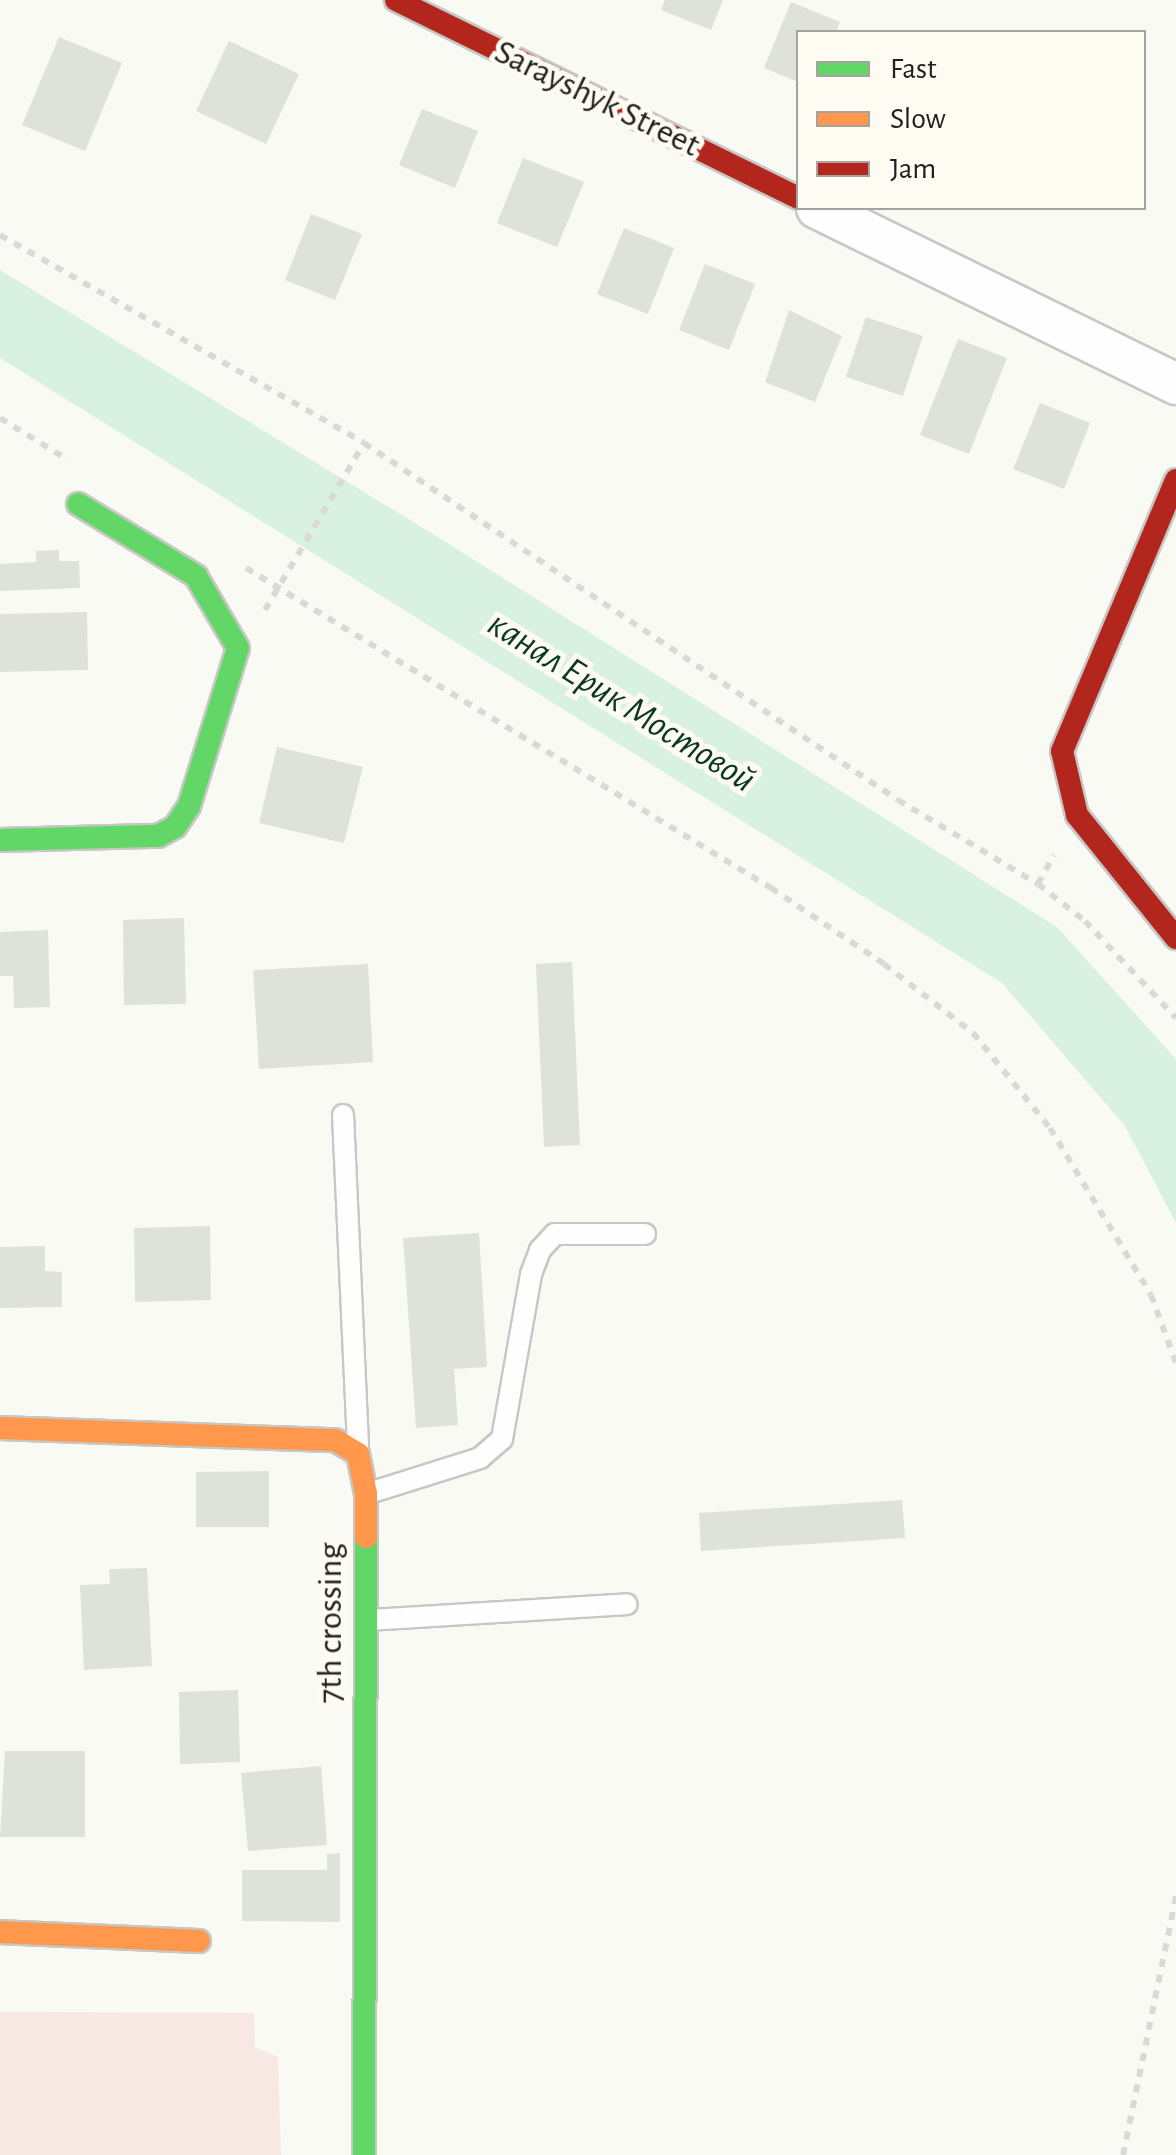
<!DOCTYPE html>
<html>
<head>
<meta charset="utf-8">
<style>
  body { margin:0 }
  #map { position:relative; width:1176px; height:2155px; overflow:hidden; background:#fafaf5; font-family:"Alegreya Sans",sans-serif }
  div>[style] { position:absolute }
  .green>* { inset:0; background:#f7e8e3 }
  .water>* { inset:0; background:#d8f1e0 }
  .building>* { inset:0; background:#dfe2d9 }
  .path>* { height:6px; margin-top:-3px; transform-origin:0; background:repeating-linear-gradient(90deg,#d9d9d7 0 8px,transparent 0 16px) }
  .roads { filter:drop-shadow(2px 0 #c7c7c4) drop-shadow(-2px 0 #c7c7c4) drop-shadow(0 2px #c7c7c4) drop-shadow(0 -2px #c7c7c4) }
  .lane>* { height:20px; margin:-10px; padding:0 10px; transform-origin:10px; border-radius:10px; background:#fefefe }
  .street>* { height:40px; margin:-20px; padding:0 20px; transform-origin:20px; border-radius:20px; background:#fefefe }
  .fast>* { height:22px; margin:-11px; padding:0 11px; transform-origin:11px; border-radius:11px; background:#63d668 }
  .slow>* { height:22px; margin:-11px; padding:0 11px; transform-origin:11px; border-radius:11px; background:#ff974d }
  .jam>* { height:22px; margin:-11px; padding:0 11px; transform-origin:11px; border-radius:11px; background:#b3261e }
  span { translate:-50% -50%; white-space:nowrap; text-align:center; line-height:1.15; -webkit-text-stroke:10px #fdfbf2; paint-order:stroke }
  .street-label { font-size:35px; color:#21201d }
  .water-label { font-size:38px; color:#0a3823; font-style:italic }
  .legend { position:absolute; left:796px; top:30px; width:350px; height:180px; box-sizing:border-box; background:#fdfbf2; border:2px solid #a5a39d; margin:0; padding:12px 18px; list-style:none; font-size:30px; color:#21201d }
  .legend li { display:flex; align-items:center; gap:20px; height:50px }
  .legend b { width:50px; border:2px solid #a5a39d }
</style>
</head>
<body>
<div id="map">
  <div class="green">
    <div style="clip-path:polygon(0 2012px,254px 2013px,255px 2047px,278px 2057px,281px 2155px,0 2155px)"></div>
  </div>
  <div class="water">
    <div style="clip-path:polygon(0 270px,428px 531px,1057px 927px,1176px 1059px,1176px 1223px,1125px 1126px,1002px 983px,0 358px)"></div>
  </div>
  <div class="building">
    <div style="clip-path:polygon(665px 0,723px 0,711px 30px,661px 10px)"></div>
    <div style="clip-path:polygon(791px 2px,840px 22px,836px 32px,798px 32px,798px 82px,764px 68px)"></div>
    <div style="clip-path:polygon(59px 37px,122px 63px,85px 151px,22px 125px)"></div>
    <div style="clip-path:polygon(229px 41px,299px 74px,266px 144px,196px 111px)"></div>
    <div style="clip-path:polygon(422px 109px,478px 131px,455px 188px,399px 165px)"></div>
    <div style="clip-path:polygon(523px 158px,584px 182px,557px 247px,497px 223px)"></div>
    <div style="clip-path:polygon(311px 214px,362px 234px,335px 300px,285px 280px)"></div>
    <div style="clip-path:polygon(624px 228px,674px 248px,648px 314px,597px 294px)"></div>
    <div style="clip-path:polygon(705px 264px,755px 284px,729px 350px,679px 330px)"></div>
    <div style="clip-path:polygon(789px 310px,842px 336px,815px 402px,765px 382px)"></div>
    <div style="clip-path:polygon(866px 317px,923px 336px,903px 396px,846px 377px)"></div>
    <div style="clip-path:polygon(958px 339px,1007px 358px,969px 454px,920px 435px)"></div>
    <div style="clip-path:polygon(1040px 403px,1090px 423px,1064px 489px,1013px 469px)"></div>
    <div style="clip-path:polygon(59px 550px,59px 561px,79px 561px,80px 588px,0 591px,0 564px,36px 562px,36px 551px)"></div>
    <div style="clip-path:polygon(87px 612px,88px 670px,0 672px,0 614px)"></div>
    <div style="clip-path:polygon(277px 747px,363px 767px,344px 843px,259px 823px)"></div>
    <div style="clip-path:polygon(184px 918px,186px 1004px,124px 1005px,123px 920px)"></div>
    <div style="clip-path:polygon(48px 930px,50px 1007px,14px 1008px,13px 976px,0 976px,0 932px)"></div>
    <div style="clip-path:polygon(572px 962px,580px 1145px,544px 1147px,536px 964px)"></div>
    <div style="clip-path:polygon(368px 964px,373px 1062px,259px 1069px,253px 970px)"></div>
    <div style="clip-path:polygon(210px 1226px,211px 1300px,135px 1302px,134px 1228px)"></div>
    <div style="clip-path:polygon(479px 1233px,487px 1367px,454px 1369px,458px 1425px,416px 1428px,403px 1238px)"></div>
    <div style="clip-path:polygon(45px 1246px,45px 1271px,62px 1272px,62px 1307px,0 1308px,0 1247px)"></div>
    <div style="clip-path:polygon(269px 1471px,269px 1527px,196px 1527px,196px 1472px)"></div>
    <div style="clip-path:polygon(902px 1500px,905px 1538px,701px 1551px,699px 1513px)"></div>
    <div style="clip-path:polygon(147px 1568px,152px 1666px,84px 1670px,80px 1585px,110px 1584px,109px 1569px)"></div>
    <div style="clip-path:polygon(238px 1690px,240px 1762px,180px 1764px,179px 1692px)"></div>
    <div style="clip-path:polygon(5px 1751px,85px 1751px,85px 1837px,0 1837px)"></div>
    <div style="clip-path:polygon(321px 1766px,327px 1845px,248px 1851px,241px 1773px)"></div>
    <div style="clip-path:polygon(340px 1853px,340px 1922px,242px 1921px,242px 1870px,327px 1870px,327px 1854px)"></div>
  </div>
  <div class="path">
    <div style="left:0;top:235px;width:419px;rotate:29.7deg"></div>
    <div style="left:364px;top:443px;width:642px;rotate:33.76deg"></div>
    <div style="left:898px;top:800px;width:163px;rotate:31deg"></div>
    <div style="left:1038px;top:884px;width:60px;rotate:38.2deg"></div>
    <div style="left:1085px;top:921px;width:133px;rotate:46.8deg"></div>
    <div style="left:0;top:418px;width:80px;rotate:31.7deg"></div>
    <div style="left:246px;top:568px;width:615px;rotate:31.36deg"></div>
    <div style="left:771px;top:888px;width:136px;rotate:33.9deg"></div>
    <div style="left:884px;top:964px;width:113px;rotate:37.8deg"></div>
    <div style="left:973px;top:1033px;width:122px;rotate:51deg"></div>
    <div style="left:1050px;top:1128px;width:195px;rotate:58.8deg"></div>
    <div style="left:1151px;top:1295px;width:72px;rotate:69.8deg"></div>
    <div style="left:265px;top:610px;width:194px;rotate:-59.3deg"></div>
    <div style="left:1038px;top:884px;width:33px;rotate:-61deg"></div>
    <div style="left:1123px;top:2155px;width:264px;rotate:-78.4deg"></div>
  </div>
  <div class="roads">
    <div class="lane">
      <div style="left:343px;top:1115px;width:332px;rotate:87.4deg"></div>
      <div style="left:366px;top:1494px;width:120px;rotate:-17.5deg"></div>
      <div style="left:480px;top:1458px;width:29px;rotate:-41deg"></div>
      <div style="left:502px;top:1439px;width:168px;rotate:-80deg"></div>
      <div style="left:531px;top:1274px;width:26px;rotate:-69deg"></div>
      <div style="left:540px;top:1250px;width:22px;rotate:-47deg"></div>
      <div style="left:555px;top:1234px;width:90px"></div>
      <div style="left:369px;top:1620px;width:258px;rotate:-3.5deg"></div>
    </div>
    <div class="street">
      <div style="left:817px;top:208px;width:400px;rotate:26.1deg"></div>
    </div>
    <div class="fast">
      <div style="left:0;top:840px;width:158px;rotate:-1.5deg"></div>
      <div style="left:158px;top:836px;width:19px;rotate:-28deg"></div>
      <div style="left:175px;top:827px;width:25px;rotate:-56deg"></div>
      <div style="left:189px;top:806px;width:165px;rotate:-72.8deg"></div>
      <div style="left:238px;top:648px;width:83px;rotate:-120.3deg"></div>
      <div style="left:196px;top:576px;width:138px;rotate:-148.6deg"></div>
      <div style="left:364px;top:2155px;width:618px;rotate:-89.81deg"></div>
    </div>
    <div class="slow">
      <div style="left:0;top:1428px;width:335px;rotate:2.1deg"></div>
      <div style="left:335px;top:1440px;width:27px;rotate:31deg"></div>
      <div style="left:358px;top:1454px;width:41px;rotate:78.7deg"></div>
      <div style="left:366px;top:1494px;width:43px;rotate:90deg"></div>
      <div style="left:0;top:1932px;width:199px;rotate:2.6deg"></div>
    </div>
    <div class="jam">
      <div style="left:396px;top:0;width:448px;rotate:26.2deg"></div>
      <div style="left:1176px;top:480px;width:294px;rotate:112.8deg"></div>
      <div style="left:1062px;top:751px;width:66px;rotate:76.8deg"></div>
      <div style="left:1077px;top:815px;width:158px;rotate:51.2deg"></div>
    </div>
  </div>
  <div class="street-label">
    <span style="left:597px;top:99px;rotate:26deg">Sarayshyk Street</span>
    <span style="left:331px;top:1623px;rotate:-90deg">7th crossing</span>
  </div>
  <div class="water-label">
    <span style="left:621px;top:703px;rotate:32deg">канал Ерик Мостовой</span>
  </div>
  <ul class="legend">
  <li><b style="height:12px;background:#63d668"></b>Fast</li>
  <li><b style="height:12px;background:#ff974d"></b>Slow</li>
  <li><b style="height:12px;background:#b3261e"></b>Jam</li>
  </ul>
</div>
</body>
</html>
